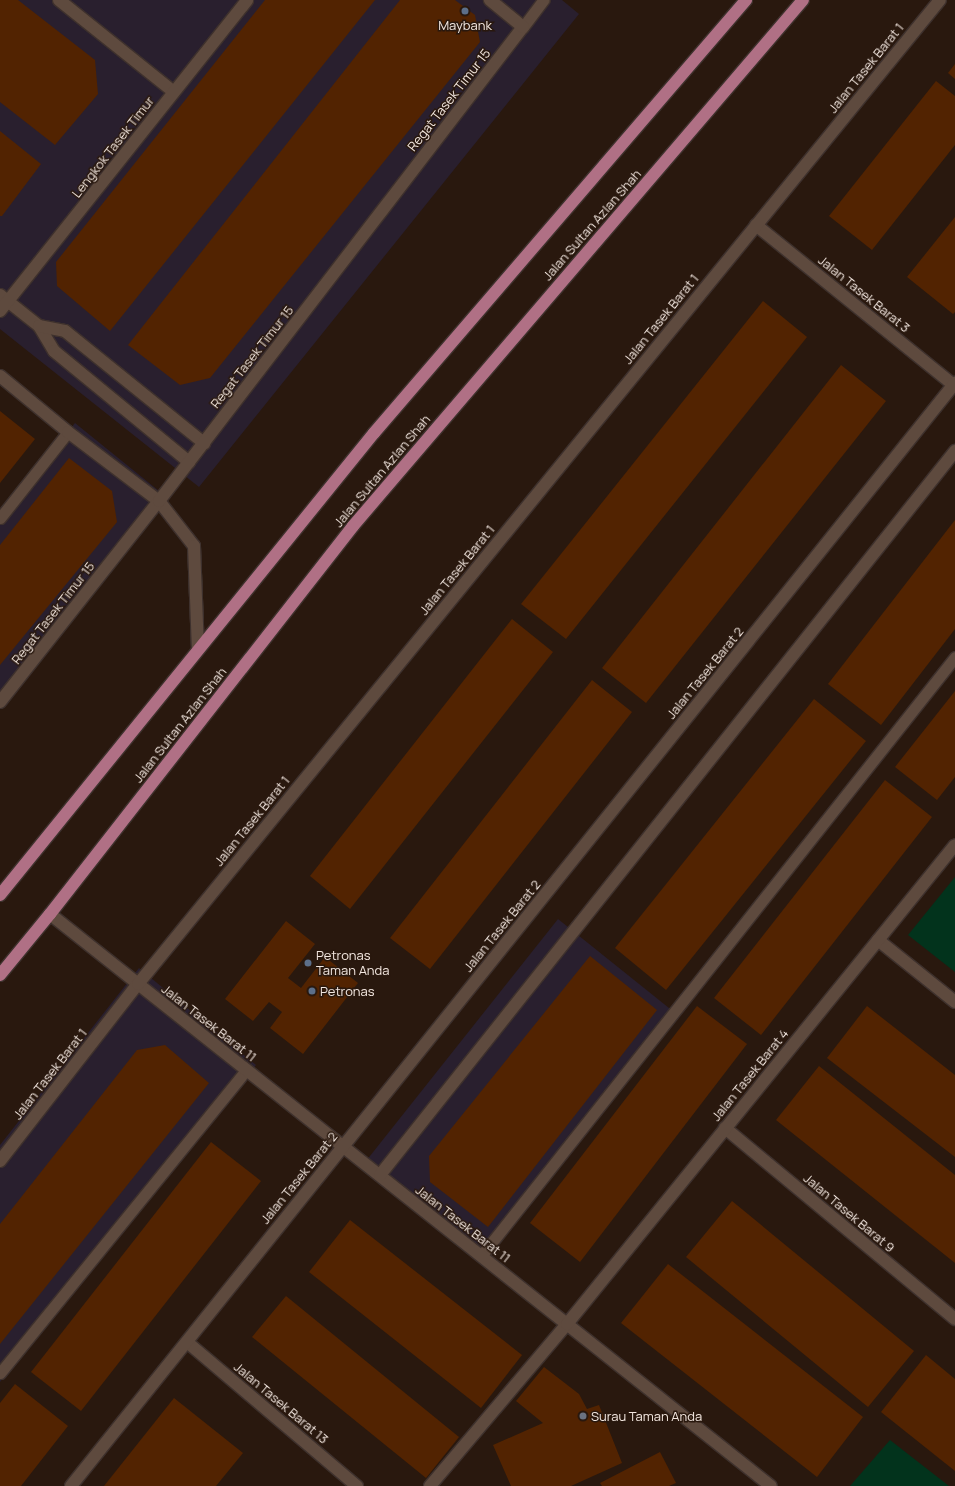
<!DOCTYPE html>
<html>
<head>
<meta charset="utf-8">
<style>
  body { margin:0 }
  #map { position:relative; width:955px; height:1486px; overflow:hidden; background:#29180e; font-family:Manrope,sans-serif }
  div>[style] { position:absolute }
  .commercial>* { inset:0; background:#291f2e }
  .green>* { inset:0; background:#02331c }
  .building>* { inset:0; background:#522301 }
  .roads { filter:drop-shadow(1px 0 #3e312d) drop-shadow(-1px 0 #3e312d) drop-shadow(0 1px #3e312d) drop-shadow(0 -1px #3e312d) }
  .lane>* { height:11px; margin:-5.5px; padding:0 5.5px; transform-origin:5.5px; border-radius:5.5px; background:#5e4a3e }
  .street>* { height:12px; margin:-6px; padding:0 6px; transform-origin:6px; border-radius:6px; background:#5e4a3e }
  .primary>* { height:12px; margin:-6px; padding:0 6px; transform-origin:6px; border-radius:6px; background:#b07085 }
  .dots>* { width:11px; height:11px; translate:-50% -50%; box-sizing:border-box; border:2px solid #29180e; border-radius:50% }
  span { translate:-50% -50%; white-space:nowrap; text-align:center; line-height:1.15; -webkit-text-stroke:3px #29180e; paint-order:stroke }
  .poi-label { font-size:13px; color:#f3e7e0 }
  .left { translate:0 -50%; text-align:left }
  .street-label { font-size:13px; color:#f3e7e0 }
</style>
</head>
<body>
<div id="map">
  <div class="commercial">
    <div style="clip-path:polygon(0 0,562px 0,579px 14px,199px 487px,0 329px)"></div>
    <div style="clip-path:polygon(75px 423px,164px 495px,0 704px,0 517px)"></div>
    <div style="clip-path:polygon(558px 919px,674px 1012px,480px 1258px,366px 1161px)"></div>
    <div style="clip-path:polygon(139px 968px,256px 1065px,0 1382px,0 1145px)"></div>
  </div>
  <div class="green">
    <div style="clip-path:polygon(955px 877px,955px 972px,908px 935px)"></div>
    <div style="clip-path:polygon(890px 1440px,949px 1486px,850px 1486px)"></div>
  </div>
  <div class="building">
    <div style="clip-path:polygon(0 0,18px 0,95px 60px,98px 94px,55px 145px,0 102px)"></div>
    <div style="clip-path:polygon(265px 0,375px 0,110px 331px,57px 286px,56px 262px)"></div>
    <div style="clip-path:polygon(400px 0,455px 0,475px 15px,480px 42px,210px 378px,180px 385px,128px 345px)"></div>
    <div style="clip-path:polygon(955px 64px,955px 79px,948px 73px)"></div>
    <div style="clip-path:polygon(936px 81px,955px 96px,955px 145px,872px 250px,829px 216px)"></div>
    <div style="clip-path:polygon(0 131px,41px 164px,2px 216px,0 216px)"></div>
    <div style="clip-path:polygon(955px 217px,955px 312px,953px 314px,907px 277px)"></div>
    <div style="clip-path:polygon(763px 301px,807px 337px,566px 639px,521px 604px)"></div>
    <div style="clip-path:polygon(841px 365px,886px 401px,646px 703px,602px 668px)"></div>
    <div style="clip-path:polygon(0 411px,35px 439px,0 483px)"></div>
    <div style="clip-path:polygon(69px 458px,112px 491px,117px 522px,0 665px,0 545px)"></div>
    <div style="clip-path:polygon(955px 520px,955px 629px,881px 725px,828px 684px)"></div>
    <div style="clip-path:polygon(512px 619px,553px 652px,350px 909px,310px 876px)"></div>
    <div style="clip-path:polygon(592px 680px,632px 712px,430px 969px,390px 938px)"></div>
    <div style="clip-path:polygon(955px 691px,955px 777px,937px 800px,895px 767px)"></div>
    <div style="clip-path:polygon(814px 699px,866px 741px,666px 990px,615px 948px)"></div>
    <div style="clip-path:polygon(885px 780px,932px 817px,761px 1035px,714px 998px)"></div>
    <div style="clip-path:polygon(286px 921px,315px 944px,288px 978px,301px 988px,325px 957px,358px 983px,303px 1054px,270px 1028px,282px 1012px,269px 1002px,253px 1021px,225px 999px)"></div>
    <div style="clip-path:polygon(590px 956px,657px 1010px,488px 1227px,430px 1182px,429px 1156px)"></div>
    <div style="clip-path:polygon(697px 1006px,747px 1044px,580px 1262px,530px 1223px)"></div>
    <div style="clip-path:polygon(867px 1006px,955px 1075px,955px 1157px,827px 1058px)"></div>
    <div style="clip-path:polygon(165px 1045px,209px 1083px,0 1344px,0 1224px,137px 1050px)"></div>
    <div style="clip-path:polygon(819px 1066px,955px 1175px,955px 1263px,776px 1120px)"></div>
    <div style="clip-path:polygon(211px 1142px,261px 1181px,81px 1411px,31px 1372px)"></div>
    <div style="clip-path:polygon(732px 1201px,914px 1351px,868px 1407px,686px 1257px)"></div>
    <div style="clip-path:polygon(350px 1220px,522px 1355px,481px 1408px,309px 1272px)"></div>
    <div style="clip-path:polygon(668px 1264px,863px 1417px,817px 1477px,621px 1323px)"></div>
    <div style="clip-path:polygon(286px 1296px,459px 1437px,426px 1478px,252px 1337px)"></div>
    <div style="clip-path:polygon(926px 1355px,955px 1379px,955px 1471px,881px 1412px)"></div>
    <div style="clip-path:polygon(544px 1367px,579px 1394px,587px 1409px,599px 1405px,622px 1463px,571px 1486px,511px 1486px,493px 1445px,543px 1423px,516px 1401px)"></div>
    <div style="clip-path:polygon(15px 1384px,68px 1426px,21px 1486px,0 1486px,0 1403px)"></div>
    <div style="clip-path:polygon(174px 1398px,243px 1453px,216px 1486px,104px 1486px)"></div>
    <div style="clip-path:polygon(660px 1452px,676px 1483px,669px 1486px,602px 1486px,600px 1483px)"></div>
  </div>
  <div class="roads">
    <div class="lane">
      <div style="left:523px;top:27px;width:34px;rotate:-53deg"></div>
      <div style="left:0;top:518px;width:110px;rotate:-51.7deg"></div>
      <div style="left:481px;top:1256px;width:764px;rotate:-51.64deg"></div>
      <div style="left:0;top:1373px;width:390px;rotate:-50.9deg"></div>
    </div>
    <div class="street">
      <div style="left:59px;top:0;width:147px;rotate:38.7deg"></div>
      <div style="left:756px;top:225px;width:256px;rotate:39deg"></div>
      <div style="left:0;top:295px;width:50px;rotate:38.5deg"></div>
      <div style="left:39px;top:326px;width:29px;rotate:59deg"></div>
      <div style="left:54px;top:351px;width:175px;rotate:39.4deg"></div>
      <div style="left:0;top:311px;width:397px;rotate:-51.5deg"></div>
      <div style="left:39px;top:326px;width:26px;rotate:11deg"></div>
      <div style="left:65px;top:331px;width:179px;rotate:38.9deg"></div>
      <div style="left:0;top:376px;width:88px;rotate:39.5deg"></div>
      <div style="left:68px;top:432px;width:114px;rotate:37.2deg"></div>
      <div style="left:159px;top:501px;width:57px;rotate:52.1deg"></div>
      <div style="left:194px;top:546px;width:103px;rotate:87.8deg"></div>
      <div style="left:0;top:702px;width:256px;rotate:-51.7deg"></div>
      <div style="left:159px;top:501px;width:598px;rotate:-52.48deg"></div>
      <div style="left:523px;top:27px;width:43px;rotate:-140.7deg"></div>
      <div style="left:50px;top:914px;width:920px;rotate:38.43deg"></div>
      <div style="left:878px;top:940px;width:99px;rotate:38.8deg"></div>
      <div style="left:725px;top:1128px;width:299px;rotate:39.7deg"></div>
      <div style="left:0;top:1161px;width:224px;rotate:-52.1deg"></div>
      <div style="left:138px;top:984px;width:1269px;rotate:-50.82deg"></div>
      <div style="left:380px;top:1175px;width:925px;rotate:-51.54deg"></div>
      <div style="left:187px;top:1342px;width:223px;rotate:40.3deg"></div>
      <div style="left:71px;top:1486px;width:1414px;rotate:-51.29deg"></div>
      <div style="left:430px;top:1486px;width:212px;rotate:-49.8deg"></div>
      <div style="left:567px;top:1324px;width:616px;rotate:-50.99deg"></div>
    </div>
    <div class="primary">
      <div style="left:0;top:895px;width:594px;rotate:-51.01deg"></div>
      <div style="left:374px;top:433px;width:571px;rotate:-49.33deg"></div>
      <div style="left:0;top:975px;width:79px;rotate:-50.7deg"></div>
      <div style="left:50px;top:914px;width:492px;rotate:-52deg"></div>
      <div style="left:353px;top:526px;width:692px;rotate:-49.45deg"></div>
    </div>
  </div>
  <div class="dots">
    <div style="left:465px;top:11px;background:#5c6f8a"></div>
    <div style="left:308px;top:963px;background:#5c6f8a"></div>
    <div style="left:312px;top:991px;background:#5c6f8a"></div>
    <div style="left:583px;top:1416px;background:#6b7280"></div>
  </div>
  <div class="poi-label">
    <span style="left:465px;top:25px">Maybank</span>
    <span class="left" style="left:316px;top:963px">Petronas<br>Taman Anda</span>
    <span class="left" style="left:320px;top:991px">Petronas</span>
    <span class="left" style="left:591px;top:1416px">Surau Taman Anda</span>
  </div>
  <div class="street-label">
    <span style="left:866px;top:68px;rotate:-51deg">Jalan Tasek Barat 1</span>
    <span style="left:449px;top:100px;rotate:-52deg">Regat Tasek Timur 15</span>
    <span style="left:113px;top:147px;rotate:-52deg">Lengkok Tasek Timur</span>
    <span style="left:592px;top:225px;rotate:-49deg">Jalan Sultan Azlan Shah</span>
    <span style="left:864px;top:294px;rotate:39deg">Jalan Tasek Barat 3</span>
    <span style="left:661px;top:319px;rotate:-51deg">Jalan Tasek Barat 1</span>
    <span style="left:252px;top:357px;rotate:-52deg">Regat Tasek Timur 15</span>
    <span style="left:382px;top:471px;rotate:-50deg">Jalan Sultan Azlan Shah</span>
    <span style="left:457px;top:570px;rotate:-51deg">Jalan Tasek Barat 1</span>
    <span style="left:53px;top:613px;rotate:-52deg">Regat Tasek Timur 15</span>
    <span style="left:705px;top:673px;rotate:-51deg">Jalan Tasek Barat 2</span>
    <span style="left:180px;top:725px;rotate:-52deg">Jalan Sultan Azlan Shah</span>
    <span style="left:252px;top:821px;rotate:-51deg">Jalan Tasek Barat 1</span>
    <span style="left:502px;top:926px;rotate:-51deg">Jalan Tasek Barat 2</span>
    <span style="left:209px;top:1023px;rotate:38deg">Jalan Tasek Barat 11</span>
    <span style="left:50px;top:1074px;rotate:-52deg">Jalan Tasek Barat 1</span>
    <span style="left:750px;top:1075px;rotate:-51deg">Jalan Tasek Barat 4</span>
    <span style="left:299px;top:1178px;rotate:-51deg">Jalan Tasek Barat 2</span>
    <span style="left:849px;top:1213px;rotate:40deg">Jalan Tasek Barat 9</span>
    <span style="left:463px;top:1224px;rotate:38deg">Jalan Tasek Barat 11</span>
    <span style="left:281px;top:1403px;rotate:40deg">Jalan Tasek Barat 13</span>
  </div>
</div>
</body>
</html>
